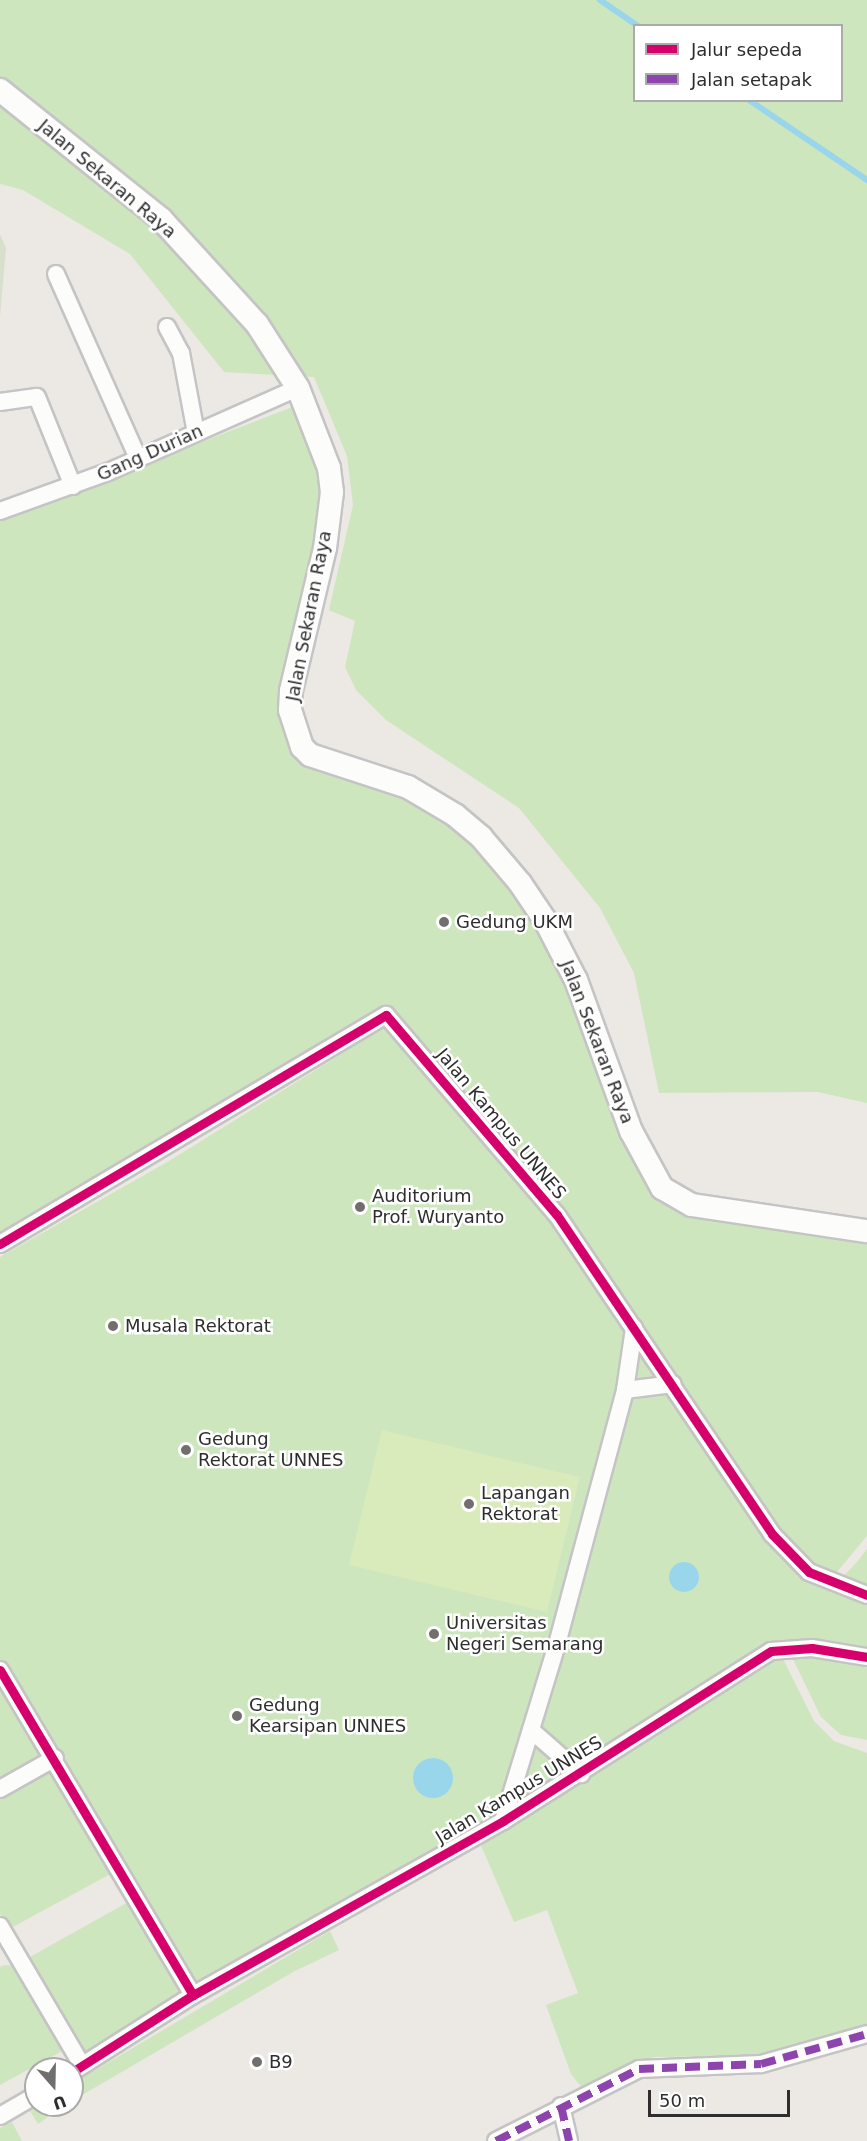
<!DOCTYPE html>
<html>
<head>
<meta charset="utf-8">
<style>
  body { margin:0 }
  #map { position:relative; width:867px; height:2141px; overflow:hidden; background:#ece8e4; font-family:"DejaVu Sans",sans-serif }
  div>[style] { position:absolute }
  .green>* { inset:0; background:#cee6be }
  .cemetery>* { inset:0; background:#d8e0cc }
  .pitch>* { inset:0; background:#d9eabb }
  .water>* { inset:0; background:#99d6ec }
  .round { border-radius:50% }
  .stream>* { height:6px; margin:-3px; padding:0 3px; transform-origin:3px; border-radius:3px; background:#99d6ec }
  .roads { filter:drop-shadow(2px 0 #c5c4c5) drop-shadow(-2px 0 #c5c4c5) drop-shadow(0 2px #c5c4c5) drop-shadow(0 -2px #c5c4c5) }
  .street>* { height:16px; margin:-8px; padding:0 8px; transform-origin:8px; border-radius:8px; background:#fcfcfb }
  .secondary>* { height:22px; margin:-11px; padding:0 11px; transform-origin:11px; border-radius:11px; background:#fcfcfb }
  .quiet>* { height:8px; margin-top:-4px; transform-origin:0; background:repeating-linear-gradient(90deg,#8e44ad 0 15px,transparent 0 23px) }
  .cycleway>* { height:9px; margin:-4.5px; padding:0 4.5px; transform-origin:4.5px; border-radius:4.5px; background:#d6006c }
  .dots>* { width:16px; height:16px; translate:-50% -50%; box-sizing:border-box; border:3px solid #fff; border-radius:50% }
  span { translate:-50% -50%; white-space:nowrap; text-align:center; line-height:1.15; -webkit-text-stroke:5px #fff; paint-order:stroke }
  .street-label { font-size:18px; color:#2e2e2e }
  .poi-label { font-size:18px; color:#2e2e2e }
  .left { translate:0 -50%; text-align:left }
  .legend { position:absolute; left:633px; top:24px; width:210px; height:78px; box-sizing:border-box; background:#fff; border:2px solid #ababab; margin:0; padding:8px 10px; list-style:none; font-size:18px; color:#2e2e2e }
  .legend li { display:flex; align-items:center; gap:12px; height:30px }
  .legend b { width:30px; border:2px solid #ababab }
  .north { position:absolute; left:24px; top:2057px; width:60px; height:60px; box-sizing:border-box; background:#fff; border:2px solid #ababab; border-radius:50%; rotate:160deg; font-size:16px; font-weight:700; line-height:24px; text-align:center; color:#2e2e2e }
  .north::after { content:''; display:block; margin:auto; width:21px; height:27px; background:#706f6e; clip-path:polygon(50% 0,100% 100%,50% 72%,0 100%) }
  .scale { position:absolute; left:648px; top:2090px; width:142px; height:27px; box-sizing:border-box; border:3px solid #2e2e2e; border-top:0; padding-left:8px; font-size:18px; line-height:21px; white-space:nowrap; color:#2e2e2e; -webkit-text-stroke:4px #fff; paint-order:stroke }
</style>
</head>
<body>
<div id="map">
  <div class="green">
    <div style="clip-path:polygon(evenodd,0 0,867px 0,867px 1103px,818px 1092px,659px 1093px,634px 973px,600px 908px,519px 808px,386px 720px,356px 690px,345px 667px,355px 621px,329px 610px,353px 505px,347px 456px,314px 377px,224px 372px,130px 254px,23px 190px,0 184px,0 0,634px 26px,842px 26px,842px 100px,634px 100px,634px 26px)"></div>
    <div style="clip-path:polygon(300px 404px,329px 491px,294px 746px,395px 790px,433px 811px,475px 843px,539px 921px,660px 1195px,867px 1240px,867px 1536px,832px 1578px,813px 1566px,777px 1530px,558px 1209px,388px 1009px,0 1237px,0 520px)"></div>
    <div style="clip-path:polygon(evenodd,387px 1026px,553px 1219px,630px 1328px,622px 1388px,500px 1818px,195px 1987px,0 1662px,0 1257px,169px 1161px,387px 1026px,452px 1771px,450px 1789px,432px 1798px,419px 1793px,452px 1771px)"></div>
    <div style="clip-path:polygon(638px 1341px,665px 1380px,631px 1384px)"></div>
    <div style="clip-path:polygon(672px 1388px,772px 1541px,867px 1603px,867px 1649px,810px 1641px,780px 1642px,757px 1651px,581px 1767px,536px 1729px,629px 1394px)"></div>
    <div style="clip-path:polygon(867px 1549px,867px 1589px,840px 1580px,857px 1562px)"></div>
    <div style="clip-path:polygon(790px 1653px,867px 1663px,867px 1740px,841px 1735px,821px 1717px)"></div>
    <div style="clip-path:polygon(781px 1655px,814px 1721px,834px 1741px,867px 1753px,867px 2028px,760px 2056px,653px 2057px,582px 2088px,571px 2074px,546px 2005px,578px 1993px,547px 1910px,514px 1922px,479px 1841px,763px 1662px)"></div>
    <div style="clip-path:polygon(0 1678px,47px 1756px,0 1784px)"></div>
    <div style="clip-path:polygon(533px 1739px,572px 1773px,512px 1809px)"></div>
    <div style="clip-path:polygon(53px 1765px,116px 1871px,9px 1929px,0 1914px,0 1795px)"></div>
    <div style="clip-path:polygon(132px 1900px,184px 1993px,84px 2055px,28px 1958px)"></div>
    <div style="clip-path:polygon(330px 1931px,339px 1950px,293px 1972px,72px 2101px,72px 2084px)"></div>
    <div style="clip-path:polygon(4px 1965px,16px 1966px,64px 2050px,0 2085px,0 1967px)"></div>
    <div style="clip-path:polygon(40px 2105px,66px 2105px,38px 2124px,30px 2111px)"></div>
    <div style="clip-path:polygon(12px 2122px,22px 2141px,0 2141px,0 2128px)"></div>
  </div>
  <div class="cemetery">
    <div style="clip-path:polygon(0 234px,6px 248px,0 317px)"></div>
  </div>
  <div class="pitch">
    <div style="clip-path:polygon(382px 1430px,580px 1477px,547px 1612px,349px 1565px)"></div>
  </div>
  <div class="water">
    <div class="round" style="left:669px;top:1562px;width:30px;height:30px"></div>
    <div class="round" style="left:413px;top:1758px;width:40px;height:40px"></div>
  </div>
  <div class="stream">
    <div style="left:600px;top:0;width:46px;rotate:34.4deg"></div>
    <div style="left:749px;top:100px;width:143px;rotate:34.1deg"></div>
  </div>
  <div class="roads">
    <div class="street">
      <div style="left:56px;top:274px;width:201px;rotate:66deg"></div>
      <div style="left:167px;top:327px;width:30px;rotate:62deg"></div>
      <div style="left:181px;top:353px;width:81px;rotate:79.4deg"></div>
      <div style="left:0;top:402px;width:37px;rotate:-8deg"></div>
      <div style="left:37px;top:397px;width:96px;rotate:68deg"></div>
      <div style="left:0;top:511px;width:115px;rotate:-19.9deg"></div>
      <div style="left:108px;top:472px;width:208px;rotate:-23.9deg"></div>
      <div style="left:0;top:1244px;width:449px;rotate:-30.7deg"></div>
      <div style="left:386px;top:1015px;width:263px;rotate:49.5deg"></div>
      <div style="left:557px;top:1215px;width:385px;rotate:56deg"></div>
      <div style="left:772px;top:1534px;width:53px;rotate:45.8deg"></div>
      <div style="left:809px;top:1572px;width:62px;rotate:21.6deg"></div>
      <div style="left:625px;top:1390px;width:48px;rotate:-7.1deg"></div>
      <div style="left:0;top:1670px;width:378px;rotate:59.3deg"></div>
      <div style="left:531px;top:1730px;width:67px;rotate:41.3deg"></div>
      <div style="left:0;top:1789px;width:63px;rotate:-29.4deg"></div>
      <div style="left:503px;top:1821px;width:181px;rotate:-73deg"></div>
      <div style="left:556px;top:1648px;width:267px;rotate:-75deg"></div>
      <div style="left:625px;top:1390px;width:63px;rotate:-81.7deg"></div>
      <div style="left:0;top:1926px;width:161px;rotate:59.5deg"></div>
      <div style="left:72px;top:2072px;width:143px;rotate:-32.5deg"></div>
      <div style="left:193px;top:1995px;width:355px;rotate:-29.3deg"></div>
      <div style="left:503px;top:1821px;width:317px;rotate:-32.4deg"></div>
      <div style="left:771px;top:1651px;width:41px;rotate:-4.2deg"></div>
      <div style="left:812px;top:1648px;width:56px;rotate:9.3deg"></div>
      <div style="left:561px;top:2106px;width:36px;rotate:77deg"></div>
      <div style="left:0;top:2116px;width:42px;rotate:-30.3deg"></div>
      <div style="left:496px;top:2141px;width:160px;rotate:-26.7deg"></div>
      <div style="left:639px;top:2069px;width:122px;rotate:-2.3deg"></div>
      <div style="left:761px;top:2064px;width:110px;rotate:-15.8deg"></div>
    </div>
    <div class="secondary">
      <div style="left:0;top:90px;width:206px;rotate:38.7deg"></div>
      <div style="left:161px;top:219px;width:142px;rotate:47.6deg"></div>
      <div style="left:257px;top:324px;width:76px;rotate:57.4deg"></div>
      <div style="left:298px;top:388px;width:86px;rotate:68.8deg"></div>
      <div style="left:329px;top:468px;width:24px;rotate:83deg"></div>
      <div style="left:332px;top:492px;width:56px;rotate:97.1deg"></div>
      <div style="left:325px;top:548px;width:147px;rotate:103.4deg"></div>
      <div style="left:291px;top:691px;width:19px;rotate:93deg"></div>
      <div style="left:290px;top:710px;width:39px;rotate:72deg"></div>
      <div style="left:302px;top:747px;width:11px;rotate:45deg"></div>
      <div style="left:310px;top:755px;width:103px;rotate:18.1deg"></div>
      <div style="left:408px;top:787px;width:55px;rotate:30.8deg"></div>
      <div style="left:455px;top:815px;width:34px;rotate:40deg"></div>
      <div style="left:481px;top:837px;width:60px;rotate:49.7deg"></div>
      <div style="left:520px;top:883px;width:45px;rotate:56deg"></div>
      <div style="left:545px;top:920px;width:68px;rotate:62.7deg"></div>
      <div style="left:576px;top:980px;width:161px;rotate:70deg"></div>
      <div style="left:631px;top:1131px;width:65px;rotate:61.5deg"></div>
      <div style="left:662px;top:1188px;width:34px;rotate:30deg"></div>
      <div style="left:692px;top:1205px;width:177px;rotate:8.5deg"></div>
    </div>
  </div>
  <div class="quiet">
    <div style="left:561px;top:2106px;width:36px;rotate:77deg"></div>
    <div style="left:496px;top:2141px;width:160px;rotate:-26.7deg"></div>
    <div style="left:639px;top:2069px;width:122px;rotate:-2.3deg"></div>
    <div style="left:761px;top:2064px;width:110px;rotate:-15.8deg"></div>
  </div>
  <div class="cycleway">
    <div style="left:0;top:1244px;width:449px;rotate:-30.7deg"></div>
    <div style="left:386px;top:1015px;width:263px;rotate:49.5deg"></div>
    <div style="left:557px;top:1215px;width:385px;rotate:56deg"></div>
    <div style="left:772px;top:1534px;width:53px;rotate:45.8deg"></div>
    <div style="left:809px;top:1572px;width:62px;rotate:21.6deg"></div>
    <div style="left:0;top:1670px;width:378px;rotate:59.3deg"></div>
    <div style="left:72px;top:2072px;width:143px;rotate:-32.5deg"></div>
    <div style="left:193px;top:1995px;width:355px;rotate:-29.3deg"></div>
    <div style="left:503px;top:1821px;width:317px;rotate:-32.4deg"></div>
    <div style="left:771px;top:1651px;width:41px;rotate:-4.2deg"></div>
    <div style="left:812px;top:1648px;width:56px;rotate:9.3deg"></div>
  </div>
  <div class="dots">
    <div style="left:444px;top:922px;background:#706f6e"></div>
    <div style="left:360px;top:1207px;background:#706f6e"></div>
    <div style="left:113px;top:1326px;background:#706f6e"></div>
    <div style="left:186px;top:1450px;background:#706f6e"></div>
    <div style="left:469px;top:1504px;background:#706f6e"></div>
    <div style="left:434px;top:1634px;background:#706f6e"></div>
    <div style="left:237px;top:1716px;background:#706f6e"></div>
    <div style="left:257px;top:2062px;background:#706f6e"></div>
  </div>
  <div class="street-label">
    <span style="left:107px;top:179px;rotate:40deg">Jalan Sekaran Raya</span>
    <span style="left:150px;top:453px;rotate:-24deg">Gang Durian</span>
    <span style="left:309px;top:616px;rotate:-79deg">Jalan Sekaran Raya</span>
    <span style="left:597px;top:1042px;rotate:69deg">Jalan Sekaran Raya</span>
    <span style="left:501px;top:1124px;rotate:50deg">Jalan Kampus UNNES</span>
    <span style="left:519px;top:1790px;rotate:-31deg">Jalan Kampus UNNES</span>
  </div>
  <div class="poi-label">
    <span class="left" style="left:456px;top:922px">Gedung UKM</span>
    <span class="left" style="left:372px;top:1207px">Auditorium<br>Prof. Wuryanto</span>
    <span class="left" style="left:125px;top:1326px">Musala Rektorat</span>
    <span class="left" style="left:198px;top:1450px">Gedung<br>Rektorat UNNES</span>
    <span class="left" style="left:481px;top:1504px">Lapangan<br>Rektorat</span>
    <span class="left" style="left:446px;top:1634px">Universitas<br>Negeri Semarang</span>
    <span class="left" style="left:249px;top:1716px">Gedung<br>Kearsipan UNNES</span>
    <span class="left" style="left:269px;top:2062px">B9</span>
  </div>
  <ul class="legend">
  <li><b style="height:8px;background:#d6006c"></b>Jalur sepeda</li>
  <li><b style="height:8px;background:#8e44ad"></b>Jalan setapak</li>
  </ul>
  <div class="north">U</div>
  <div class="scale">50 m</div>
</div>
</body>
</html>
